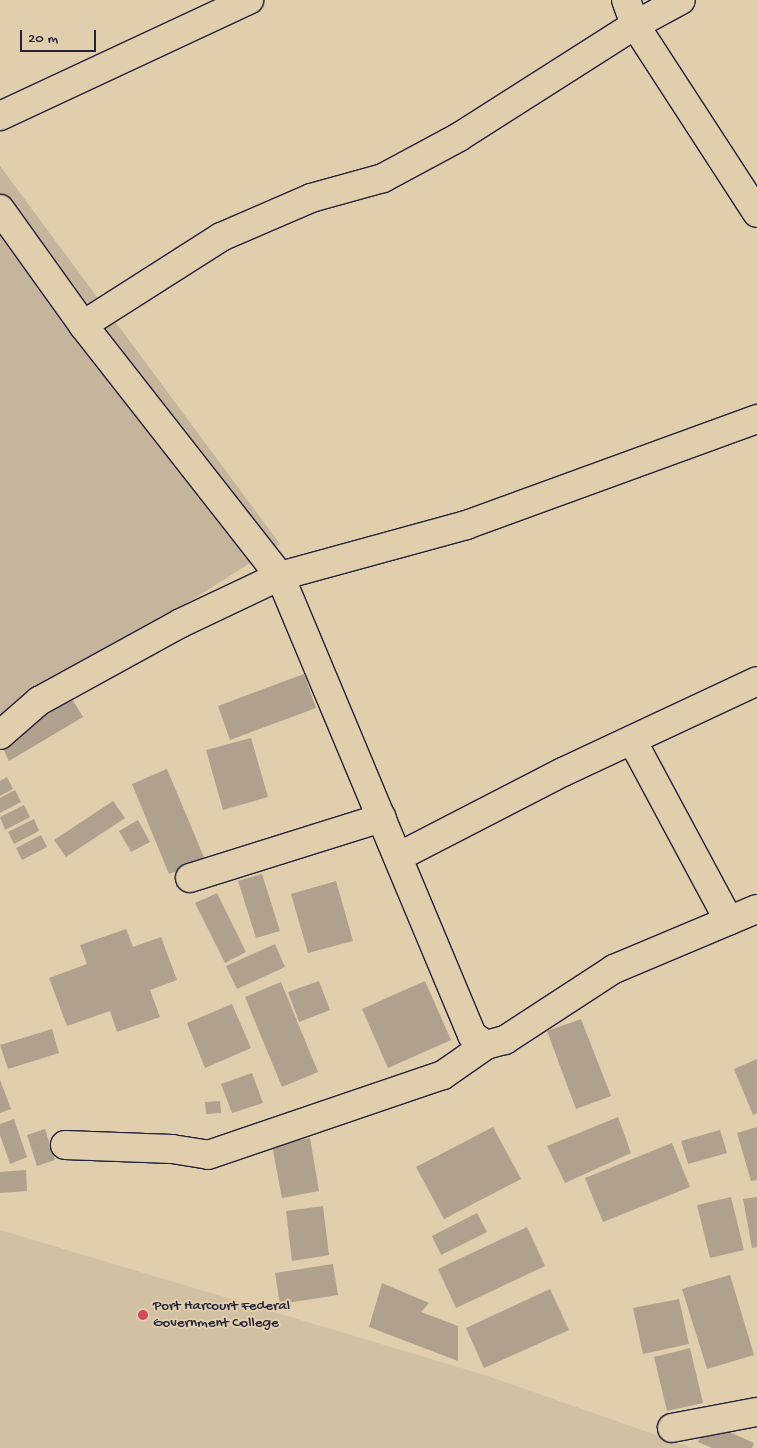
<!DOCTYPE html>
<html>
<head>
<meta charset="utf-8">
<style>
  body { margin:0 }
  #map { position:relative; width:757px; height:1448px; overflow:hidden; background:#e1ceac; font-family:"Gochi Hand",sans-serif }
  div>[style] { position:absolute }
  .built>* { inset:0; background:#d2c0a3 }
  .green>* { inset:0; background:#c5b59c }
  .building>* { inset:0; background:#afa18e }
  .roads { filter:drop-shadow(1px 0 #22223b) drop-shadow(-1px 0 #22223b) drop-shadow(0 1px #22223b) drop-shadow(0 -1px #22223b) }
  .minor>* { height:28px; margin:-14px; padding:0 14px; transform-origin:14px; border-radius:14px; background:#e1ceac }
  .dots>* { width:14px; height:14px; translate:-50% -50%; box-sizing:border-box; border:2px solid #e1ceac; border-radius:50% }
  span { translate:-50% -50%; white-space:nowrap; text-align:center; line-height:1.15; -webkit-text-stroke:4px #e1ceac; paint-order:stroke }
  .poi-label { font-size:15px; color:#22223b }
  .left { translate:0 -50%; text-align:left }
  .scale { position:absolute; left:20px; top:30px; width:76px; height:22px; box-sizing:border-box; border:2px solid #22223b; border-top:0; padding-left:6px; font-size:15px; line-height:18px; white-space:nowrap; color:#22223b; -webkit-text-stroke:4px #e1ceac; paint-order:stroke }
</style>
</head>
<body>
<div id="map">
  <div class="built">
    <div style="clip-path:polygon(0 1230px,488px 1376px,693px 1448px,0 1448px)"></div>
  </div>
  <div class="green">
    <div style="clip-path:polygon(0 166px,280px 544px,0 722px)"></div>
  </div>
  <div class="building">
    <div style="clip-path:polygon(304px 674px,316px 708px,230px 740px,218px 706px)"></div>
    <div style="clip-path:polygon(72px 699px,83px 717px,9px 761px,0 742px)"></div>
    <div style="clip-path:polygon(251px 738px,268px 797px,223px 810px,206px 750px)"></div>
    <div style="clip-path:polygon(167px 769px,205px 860px,169px 874px,132px 784px)"></div>
    <div style="clip-path:polygon(7px 777px,13px 789px,0 796px,0 781px)"></div>
    <div style="clip-path:polygon(15px 790px,21px 802px,0 813px,0 798px)"></div>
    <div style="clip-path:polygon(113px 801px,125px 818px,66px 857px,54px 840px)"></div>
    <div style="clip-path:polygon(24px 805px,30px 817px,5px 830px,0 817px)"></div>
    <div style="clip-path:polygon(34px 819px,39px 831px,14px 844px,8px 832px)"></div>
    <div style="clip-path:polygon(138px 820px,150px 842px,131px 852px,119px 831px)"></div>
    <div style="clip-path:polygon(41px 835px,47px 847px,22px 860px,16px 848px)"></div>
    <div style="clip-path:polygon(262px 874px,280px 931px,256px 938px,238px 881px)"></div>
    <div style="clip-path:polygon(336px 881px,353px 941px,308px 953px,291px 894px)"></div>
    <div style="clip-path:polygon(217px 893px,246px 952px,225px 963px,195px 903px)"></div>
    <div style="clip-path:polygon(126px 929px,133px 947px,161px 937px,177px 980px,150px 990px,160px 1017px,117px 1032px,110px 1011px,67px 1026px,49px 978px,87px 964px,80px 945px)"></div>
    <div style="clip-path:polygon(275px 944px,285px 967px,237px 989px,226px 966px)"></div>
    <div style="clip-path:polygon(319px 981px,330px 1010px,299px 1022px,288px 992px)"></div>
    <div style="clip-path:polygon(425px 981px,451px 1040px,388px 1068px,362px 1009px)"></div>
    <div style="clip-path:polygon(281px 982px,318px 1072px,282px 1087px,245px 997px)"></div>
    <div style="clip-path:polygon(232px 1004px,251px 1048px,205px 1068px,187px 1023px)"></div>
    <div style="clip-path:polygon(581px 1019px,611px 1096px,576px 1109px,547px 1031px)"></div>
    <div style="clip-path:polygon(52px 1029px,59px 1053px,8px 1069px,0 1045px)"></div>
    <div style="clip-path:polygon(757px 1059px,757px 1113px,753px 1115px,734px 1069px)"></div>
    <div style="clip-path:polygon(252px 1073px,263px 1103px,232px 1113px,221px 1084px)"></div>
    <div style="clip-path:polygon(0 1080px,11px 1109px,0 1113px)"></div>
    <div style="clip-path:polygon(220px 1101px,221px 1113px,206px 1114px,205px 1102px)"></div>
    <div style="clip-path:polygon(618px 1117px,631px 1153px,565px 1183px,547px 1146px)"></div>
    <div style="clip-path:polygon(14px 1119px,27px 1157px,10px 1164px,0 1135px,0 1124px)"></div>
    <div style="clip-path:polygon(493px 1127px,521px 1179px,444px 1219px,416px 1167px)"></div>
    <div style="clip-path:polygon(757px 1127px,757px 1180px,751px 1181px,737px 1133px)"></div>
    <div style="clip-path:polygon(45px 1129px,55px 1160px,37px 1166px,27px 1135px)"></div>
    <div style="clip-path:polygon(720px 1130px,727px 1153px,688px 1164px,681px 1141px)"></div>
    <div style="clip-path:polygon(310px 1138px,319px 1191px,282px 1198px,272px 1145px)"></div>
    <div style="clip-path:polygon(672px 1143px,690px 1187px,603px 1222px,585px 1178px)"></div>
    <div style="clip-path:polygon(26px 1170px,27px 1191px,0 1193px,0 1172px)"></div>
    <div style="clip-path:polygon(731px 1197px,744px 1250px,710px 1258px,697px 1205px)"></div>
    <div style="clip-path:polygon(757px 1197px,757px 1247px,752px 1248px,743px 1199px)"></div>
    <div style="clip-path:polygon(323px 1206px,329px 1255px,292px 1261px,286px 1211px)"></div>
    <div style="clip-path:polygon(477px 1213px,487px 1232px,441px 1255px,432px 1236px)"></div>
    <div style="clip-path:polygon(527px 1227px,545px 1266px,456px 1308px,438px 1269px)"></div>
    <div style="clip-path:polygon(333px 1264px,338px 1295px,280px 1304px,275px 1273px)"></div>
    <div style="clip-path:polygon(730px 1275px,754px 1355px,707px 1369px,682px 1289px)"></div>
    <div style="clip-path:polygon(382px 1283px,429px 1303px,421px 1312px,458px 1326px,458px 1361px,369px 1327px)"></div>
    <div style="clip-path:polygon(550px 1289px,569px 1330px,484px 1368px,466px 1328px)"></div>
    <div style="clip-path:polygon(679px 1299px,689px 1344px,643px 1354px,633px 1308px)"></div>
    <div style="clip-path:polygon(690px 1348px,703px 1403px,667px 1411px,654px 1357px)"></div>
    <div style="clip-path:polygon(707px 1422px,754px 1443px,752px 1448px,712px 1448px,698px 1442px)"></div>
  </div>
  <div class="roads">
    <div class="minor">
      <div style="left:626px;top:0;width:27px;rotate:70deg"></div>
      <div style="left:635px;top:25px;width:224px;rotate:57deg"></div>
      <div style="left:0;top:116px;width:275px;rotate:-25deg"></div>
      <div style="left:0;top:209px;width:143px;rotate:54.4deg"></div>
      <div style="left:83px;top:325px;width:319px;rotate:51.9deg"></div>
      <div style="left:280px;top:576px;width:498px;rotate:67.3deg"></div>
      <div style="left:472px;top:1035px;width:17px;rotate:36deg"></div>
      <div style="left:486px;top:1045px;width:20px;rotate:-15deg"></div>
      <div style="left:505px;top:1040px;width:130px;rotate:-33.1deg"></div>
      <div style="left:614px;top:969px;width:155px;rotate:-22.8deg"></div>
      <div style="left:83px;top:325px;width:164px;rotate:-32.5deg"></div>
      <div style="left:221px;top:237px;width:98px;rotate:-23.4deg"></div>
      <div style="left:311px;top:198px;width:75px;rotate:-15.5deg"></div>
      <div style="left:383px;top:178px;width:86px;rotate:-28.3deg"></div>
      <div style="left:459px;top:137px;width:209px;rotate:-32.5deg"></div>
      <div style="left:635px;top:25px;width:52px;rotate:-28.5deg"></div>
      <div style="left:0;top:735px;width:52px;rotate:-41.1deg"></div>
      <div style="left:39px;top:701px;width:162px;rotate:-28.8deg"></div>
      <div style="left:181px;top:623px;width:110px;rotate:-25.4deg"></div>
      <div style="left:280px;top:576px;width:193px;rotate:-15.3deg"></div>
      <div style="left:466px;top:525px;width:310px;rotate:-20deg"></div>
      <div style="left:632px;top:740px;width:205px;rotate:61.8deg"></div>
      <div style="left:398px;top:857px;width:186px;rotate:-27.3deg"></div>
      <div style="left:563px;top:772px;width:214px;rotate:-25.1deg"></div>
      <div style="left:190px;top:878px;width:201px;rotate:-17.4deg"></div>
      <div style="left:65px;top:1145px;width:107px;rotate:2.1deg"></div>
      <div style="left:172px;top:1149px;width:36px;rotate:9deg"></div>
      <div style="left:208px;top:1155px;width:248px;rotate:-18.8deg"></div>
      <div style="left:443px;top:1075px;width:52px;rotate:-34.9deg"></div>
      <div style="left:672px;top:1428px;width:86px;rotate:-10.7deg"></div>
    </div>
  </div>
  <div class="dots">
    <div style="left:143px;top:1315px;background:#d1495b"></div>
  </div>
  <div class="poi-label">
    <span class="left" style="left:153px;top:1315px">Port Harcourt Federal<br>Government College</span>
  </div>
  <div class="scale">20 m</div>
</div>
</body>
</html>
